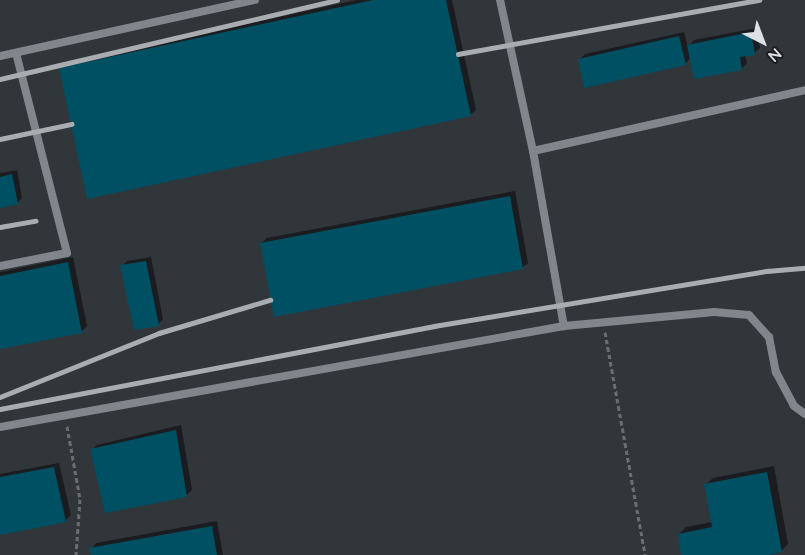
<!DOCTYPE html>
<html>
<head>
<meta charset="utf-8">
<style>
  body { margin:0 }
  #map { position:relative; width:805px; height:555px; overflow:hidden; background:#31363a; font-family:Quicksand,sans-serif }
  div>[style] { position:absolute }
  .shadow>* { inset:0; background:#0007 }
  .building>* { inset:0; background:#005063 }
  .path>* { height:3px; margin-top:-1.5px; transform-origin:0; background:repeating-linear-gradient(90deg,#696e71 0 4.5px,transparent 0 7.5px) }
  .lane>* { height:8px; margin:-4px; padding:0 4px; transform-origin:4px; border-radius:4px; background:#80868b }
  .rail>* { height:4.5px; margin:-2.25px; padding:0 2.25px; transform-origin:2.25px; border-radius:2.25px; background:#a9adb1 }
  span { translate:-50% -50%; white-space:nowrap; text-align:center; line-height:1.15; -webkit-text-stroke:4.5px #1b1d1f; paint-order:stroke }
  .north { position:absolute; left:733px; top:12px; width:60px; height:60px; -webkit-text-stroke:4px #1b1d1f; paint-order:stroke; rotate:138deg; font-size:16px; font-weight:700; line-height:24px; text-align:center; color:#dde1e4 }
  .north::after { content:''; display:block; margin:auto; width:21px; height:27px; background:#dde1e4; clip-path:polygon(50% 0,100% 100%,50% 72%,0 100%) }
</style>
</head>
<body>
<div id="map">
  <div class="shadow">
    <div style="clip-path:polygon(357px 0,452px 0,476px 110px,470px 115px,61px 68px,66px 63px)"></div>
    <div style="clip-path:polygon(756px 28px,760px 48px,754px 53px,745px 55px,747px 63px,742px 68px,691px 57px,685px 64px,580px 59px,585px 54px,684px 32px,688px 47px,694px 40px)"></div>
    <div style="clip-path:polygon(17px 170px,22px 198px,17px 203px,0 206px,0 173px)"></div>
    <div style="clip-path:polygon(515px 191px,528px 263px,522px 268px,261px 244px,267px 238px)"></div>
    <div style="clip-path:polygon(73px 257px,87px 326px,82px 331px,0 348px,0 272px)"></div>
    <div style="clip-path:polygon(151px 257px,163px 319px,158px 324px,122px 266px,127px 261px)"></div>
    <div style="clip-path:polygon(181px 425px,192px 490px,187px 495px,106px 512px,92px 450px,97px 445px)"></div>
    <div style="clip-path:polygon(59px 463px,71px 515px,65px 521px,0 533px,0 474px)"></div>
    <div style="clip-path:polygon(774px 466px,788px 544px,781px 551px,760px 555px,683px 555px,679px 534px,686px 527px,712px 522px,705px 485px,713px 478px)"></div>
    <div style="clip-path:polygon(217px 521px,223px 555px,92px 555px,91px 549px,96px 543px)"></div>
  </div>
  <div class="building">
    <div style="clip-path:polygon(373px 0,446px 0,471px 116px,87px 199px,59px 68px)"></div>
    <div style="clip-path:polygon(751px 32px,755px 55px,740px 57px,742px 70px,694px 79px,687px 45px)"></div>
    <div style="clip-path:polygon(679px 36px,686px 65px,584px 88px,578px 59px)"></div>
    <div style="clip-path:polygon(12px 174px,18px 204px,0 208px,0 177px)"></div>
    <div style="clip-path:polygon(510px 196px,523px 269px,274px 317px,260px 243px)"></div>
    <div style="clip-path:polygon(146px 261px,159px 326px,134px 330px,120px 265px)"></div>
    <div style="clip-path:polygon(68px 262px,82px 333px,0 349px,0 276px)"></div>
    <div style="clip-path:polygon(176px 430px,187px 497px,105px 513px,90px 449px)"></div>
    <div style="clip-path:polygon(54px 467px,66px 522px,0 535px,0 477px)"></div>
    <div style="clip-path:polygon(767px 472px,782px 552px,768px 555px,681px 555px,678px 534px,712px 527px,704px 484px)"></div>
    <div style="clip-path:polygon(212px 526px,217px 555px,91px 555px,89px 548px)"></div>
  </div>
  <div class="path">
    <div style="left:605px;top:332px;width:227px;rotate:79.8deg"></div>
    <div style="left:67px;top:426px;width:74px;rotate:79.9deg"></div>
    <div style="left:80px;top:499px;width:56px;rotate:94.1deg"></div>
  </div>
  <div class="lane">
    <div style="left:500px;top:0;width:155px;rotate:77.7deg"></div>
    <div style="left:533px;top:151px;width:279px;rotate:-12.6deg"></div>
    <div style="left:0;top:56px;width:261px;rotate:-12.4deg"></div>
    <div style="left:533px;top:151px;width:178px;rotate:80deg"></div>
    <div style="left:0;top:266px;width:68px;rotate:-11deg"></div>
    <div style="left:67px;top:253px;width:206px;rotate:-104.3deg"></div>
    <div style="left:0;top:427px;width:573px;rotate:-10.15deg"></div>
    <div style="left:564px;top:326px;width:151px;rotate:-5.3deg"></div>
    <div style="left:714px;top:312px;width:35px;rotate:5deg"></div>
    <div style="left:749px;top:315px;width:30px;rotate:48deg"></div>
    <div style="left:769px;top:337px;width:36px;rotate:79deg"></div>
    <div style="left:776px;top:372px;width:38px;rotate:62deg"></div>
    <div style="left:794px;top:406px;width:14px;rotate:36deg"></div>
  </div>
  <div class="rail">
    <div style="left:458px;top:54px;width:306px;rotate:-10.2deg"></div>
    <div style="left:0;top:79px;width:346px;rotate:-13.2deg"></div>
    <div style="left:0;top:139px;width:73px;rotate:-11.9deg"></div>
    <div style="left:0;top:227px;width:36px;rotate:-10deg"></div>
    <div style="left:0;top:397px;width:171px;rotate:-21.9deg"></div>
    <div style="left:159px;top:333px;width:116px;rotate:-16.6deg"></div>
    <div style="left:0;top:409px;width:442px;rotate:-10.8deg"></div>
    <div style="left:434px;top:326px;width:338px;rotate:-9.4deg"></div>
    <div style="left:767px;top:271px;width:38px;rotate:-5deg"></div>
  </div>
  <div class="north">N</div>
</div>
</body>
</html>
